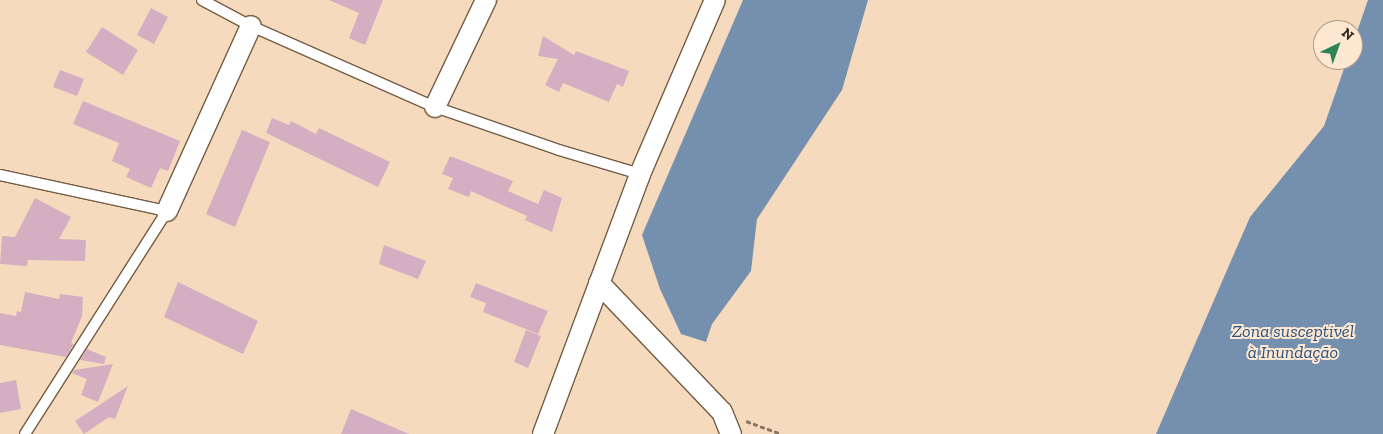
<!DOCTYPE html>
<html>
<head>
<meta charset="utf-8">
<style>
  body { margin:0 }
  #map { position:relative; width:1383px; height:434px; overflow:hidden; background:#f6dabd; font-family:"Zilla Slab",serif }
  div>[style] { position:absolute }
  .water>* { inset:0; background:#7590af }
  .building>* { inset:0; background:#d4afc2 }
  .path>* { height:3px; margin-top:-1.5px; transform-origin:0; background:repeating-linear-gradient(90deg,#8a7865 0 5px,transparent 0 7.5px) }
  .roads { filter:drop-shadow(1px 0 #755d43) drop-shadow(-1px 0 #755d43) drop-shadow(0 1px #755d43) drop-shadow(0 -1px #755d43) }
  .service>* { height:10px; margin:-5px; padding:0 5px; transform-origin:5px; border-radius:5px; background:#fff }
  .minor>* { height:20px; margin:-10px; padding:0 10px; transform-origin:10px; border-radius:10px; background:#fff }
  span { translate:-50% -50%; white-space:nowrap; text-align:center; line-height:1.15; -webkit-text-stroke:4px #ffe8d1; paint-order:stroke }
  .water-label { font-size:18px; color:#2a527e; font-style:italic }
  .north { position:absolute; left:1313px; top:20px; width:50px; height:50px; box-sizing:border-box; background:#ffe8d1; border:1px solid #ad9b89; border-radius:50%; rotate:42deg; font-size:14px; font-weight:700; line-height:20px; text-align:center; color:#31271c }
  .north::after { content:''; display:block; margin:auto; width:18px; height:22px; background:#2f8457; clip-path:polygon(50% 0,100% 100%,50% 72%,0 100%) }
</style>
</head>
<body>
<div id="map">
  <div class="water">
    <div style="clip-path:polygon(743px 0,868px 0,842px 90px,757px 219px,751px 271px,712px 324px,706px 342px,681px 334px,660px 289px,642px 235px)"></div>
    <div style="clip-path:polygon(1368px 0,1383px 0,1383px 434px,1156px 434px,1250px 217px,1324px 126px,1347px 60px,1353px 60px,1353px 43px)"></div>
  </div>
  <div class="building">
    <div style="clip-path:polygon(329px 0,383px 0,365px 45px,349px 38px,359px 13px)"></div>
    <div style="clip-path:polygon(151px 8px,168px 17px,154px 44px,137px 35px)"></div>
    <div style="clip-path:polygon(102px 27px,138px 50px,123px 75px,86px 52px)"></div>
    <div style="clip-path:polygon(543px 36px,574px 55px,576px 51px,629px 71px,623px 87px,617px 84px,609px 102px,563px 83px,559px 92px,545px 85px,558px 59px,538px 56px)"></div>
    <div style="clip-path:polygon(60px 70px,84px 79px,77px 96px,53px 87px)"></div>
    <div style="clip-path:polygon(83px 101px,180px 141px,168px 171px,160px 168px,151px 188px,126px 177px,130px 169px,112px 161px,119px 143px,73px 124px)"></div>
    <div style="clip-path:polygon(272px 118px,289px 125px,291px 121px,316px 134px,319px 128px,390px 162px,378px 187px,266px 133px)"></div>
    <div style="clip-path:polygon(242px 130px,270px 142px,235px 227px,206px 214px)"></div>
    <div style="clip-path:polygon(450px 156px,513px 181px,508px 191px,538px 204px,544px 190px,562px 198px,552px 232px,525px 220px,527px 216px,471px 191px,469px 197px,448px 189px,453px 178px,442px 174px)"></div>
    <div style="clip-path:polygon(35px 198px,71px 217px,59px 239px,86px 240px,85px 261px,28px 260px,27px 266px,0 264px,2px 236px,15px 237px)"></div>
    <div style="clip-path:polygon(384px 245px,426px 261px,418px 279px,379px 264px)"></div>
    <div style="clip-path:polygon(178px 282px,258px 321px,243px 354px,164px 317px)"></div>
    <div style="clip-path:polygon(476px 283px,548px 311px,538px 334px,483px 312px,486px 303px,470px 297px)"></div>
    <div style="clip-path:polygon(25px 292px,59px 299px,60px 294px,83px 297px,82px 316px,71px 343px,74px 344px,66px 357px,0 345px,0 313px,16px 316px,17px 311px,21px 312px)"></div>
    <div style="clip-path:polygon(526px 330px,541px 336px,528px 368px,514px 362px)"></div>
    <div style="clip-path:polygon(87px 349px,106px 357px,104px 364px,80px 360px)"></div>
    <div style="clip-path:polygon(113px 364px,98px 402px,81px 395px,87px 379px,72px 373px,74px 370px)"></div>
    <div style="clip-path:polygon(16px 380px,21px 409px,0 413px,0 383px)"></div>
    <div style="clip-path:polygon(128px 386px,115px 419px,109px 417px,84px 434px,75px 421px)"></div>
    <div style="clip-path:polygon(351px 409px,409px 434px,341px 434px)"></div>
  </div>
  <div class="path">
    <div style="left:746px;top:421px;width:37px;rotate:20deg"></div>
  </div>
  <div class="roads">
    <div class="service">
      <div style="left:202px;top:0;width:55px;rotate:28deg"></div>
      <div style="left:251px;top:26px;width:201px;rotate:23.8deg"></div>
      <div style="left:435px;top:107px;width:131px;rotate:19.1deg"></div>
      <div style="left:559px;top:150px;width:84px;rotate:16.5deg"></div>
      <div style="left:0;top:175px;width:171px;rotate:12.2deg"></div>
      <div style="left:167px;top:211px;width:264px;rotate:122.5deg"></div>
    </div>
    <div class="minor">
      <div style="left:435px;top:107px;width:119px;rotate:-64.5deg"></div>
      <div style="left:167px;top:211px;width:203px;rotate:-65.6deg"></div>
      <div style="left:599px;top:283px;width:178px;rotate:46.4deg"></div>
      <div style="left:722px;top:412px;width:24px;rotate:68deg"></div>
      <div style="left:543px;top:434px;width:278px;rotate:-69.5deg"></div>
      <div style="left:640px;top:174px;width:189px;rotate:-66.7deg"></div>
    </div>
  </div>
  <div class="water-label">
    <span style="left:1293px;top:342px">Zona susceptivél<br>à Inundação</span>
  </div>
  <div class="north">N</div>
</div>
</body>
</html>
